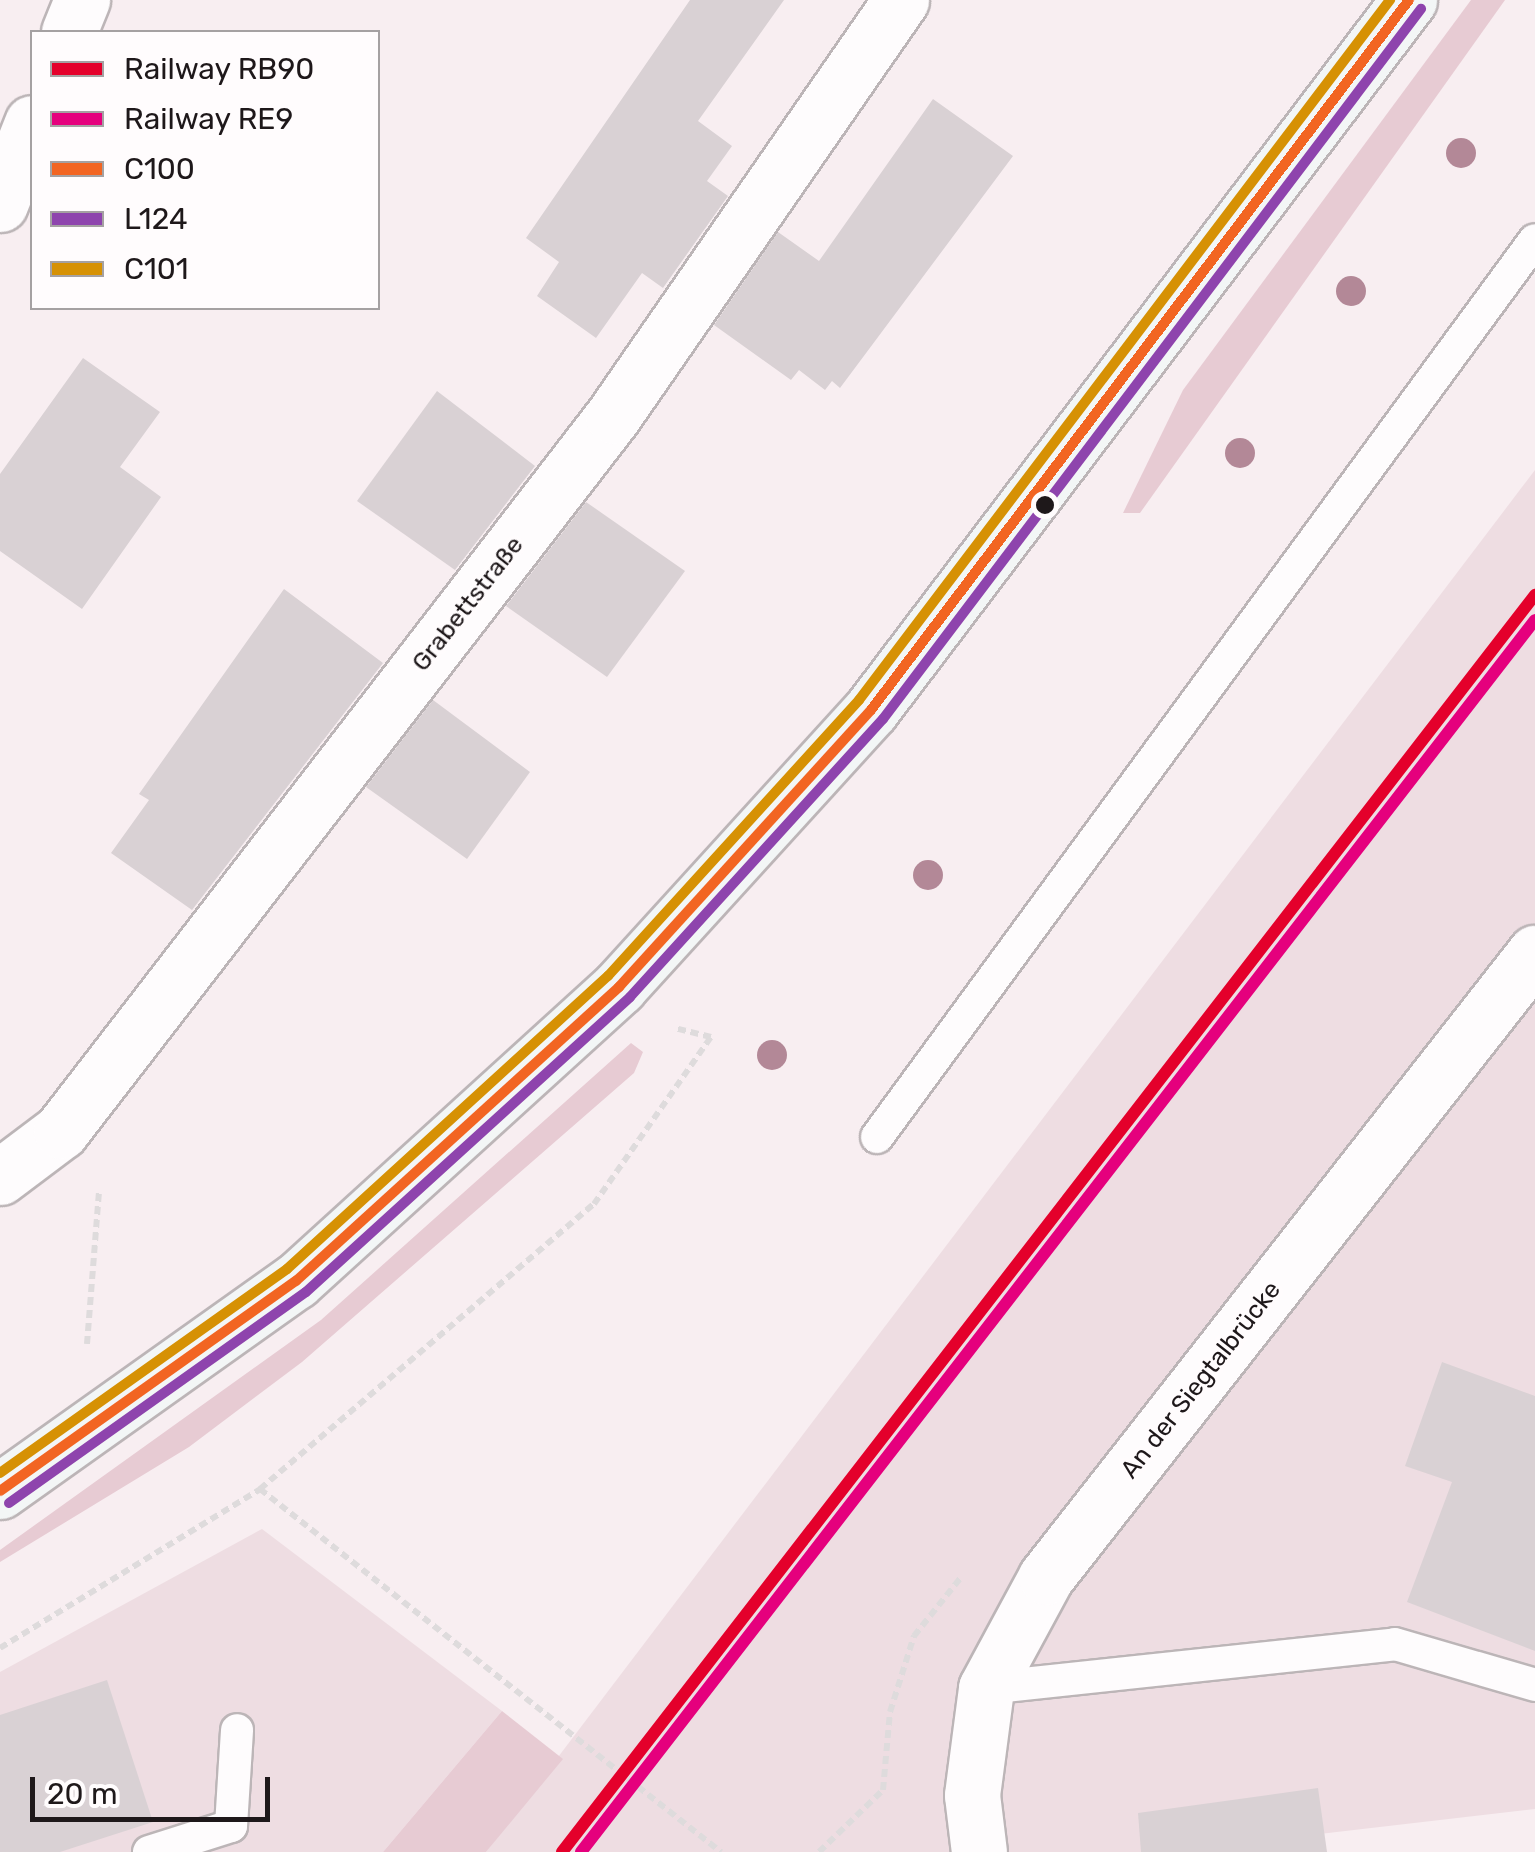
<!DOCTYPE html>
<html>
<head>
<meta charset="utf-8">
<style>
  body { margin:0 }
  #map { position:relative; width:1535px; height:1852px; overflow:hidden; background:#f8eef1; font-family:Rubik,sans-serif }
  div>[style] { position:absolute }
  .built>* { inset:0; background:#eedde2 }
  .green>* { inset:0; background:#e7cbd3 }
  .building>* { inset:0; background:#d9d1d4 }
  .path>* { height:6px; margin-top:-3px; transform-origin:0; background:repeating-linear-gradient(90deg,#dedbdc 0 8px,transparent 0 13px) }
  .roads { filter:drop-shadow(2px 0 #bcb5b7) drop-shadow(-2px 0 #bcb5b7) drop-shadow(0 2px #bcb5b7) drop-shadow(0 -2px #bcb5b7) }
  .lane>* { height:32px; margin:-16px; padding:0 16px; transform-origin:16px; border-radius:16px; background:#fefcfd }
  .street>* { height:55px; margin:-27.5px; padding:0 27.5px; transform-origin:27.5px; border-radius:27.5px; background:#fefcfd }
  .secondary>* { height:55px; margin:-27.5px; padding:0 27.5px; transform-origin:27.5px; border-radius:27.5px; background:#f3f6f6 }
  .bus-1>* { height:10px; margin:-5px; padding:0 5px; transform-origin:5px; border-radius:5px; background:#f26522 }
  .bus-2>* { height:10px; margin:-5px; padding:0 5px; transform-origin:5px; border-radius:5px; background:#8e44ad }
  .bus-3>* { height:10px; margin:-5px; padding:0 5px; transform-origin:5px; border-radius:5px; background:#d69104 }
  .rail-1>* { height:12px; margin:-6px; padding:0 6px; transform-origin:6px; border-radius:6px; background:#e4002b }
  .rail-2>* { height:12px; margin:-6px; padding:0 6px; transform-origin:6px; border-radius:6px; background:#e5007d }
  .trees>* { width:30px; height:30px; margin:-15px; border-radius:50%; background:#b38897 }
  .dots>* { width:28px; height:28px; translate:-50% -50%; box-sizing:border-box; border:5px solid #fffcfd; border-radius:50% }
  span { translate:-50% -50%; white-space:nowrap; text-align:center; line-height:1.15; -webkit-text-stroke:8px #fffcfd; paint-order:stroke }
  .street-label { font-size:25px; color:#1e181a }
  .legend { position:absolute; left:30px; top:30px; width:350px; height:280px; box-sizing:border-box; background:#fffcfd; border:2px solid #a5a1a2; margin:0; padding:12px 18px; list-style:none; font-size:30px; color:#1e181a }
  .legend li { display:flex; align-items:center; gap:20px; height:50px }
  .legend b { width:50px; border:2px solid #a5a1a2 }
  .scale { position:absolute; left:30px; top:1777px; width:240px; height:45px; box-sizing:border-box; border:5px solid #1e181a; border-top:0; padding-left:12px; font-size:30px; line-height:35px; white-space:nowrap; color:#1e181a; -webkit-text-stroke:8px #fffcfd; paint-order:stroke }
</style>
</head>
<body>
<div id="map">
  <div class="built">
    <div style="clip-path:polygon(1535px 470px,1535px 1809px,1165px 1852px,486px 1852px)"></div>
    <div style="clip-path:polygon(262px 1529px,502px 1711px,383px 1852px,0 1852px,0 1672px)"></div>
  </div>
  <div class="green">
    <div style="clip-path:polygon(1471px 0,1505px 0,1140px 513px,1123px 513px,1183px 390px)"></div>
    <div style="clip-path:polygon(631px 1043px,643px 1052px,634px 1073px,302px 1362px,189px 1447px,0 1562px,0 1550px,321px 1320px)"></div>
    <div style="clip-path:polygon(502px 1711px,563px 1759px,486px 1852px,383px 1852px)"></div>
  </div>
  <div class="building">
    <div style="clip-path:polygon(690px 0,784px 0,698px 121px,732px 146px,707px 181px,728px 196px,663px 288px,642px 273px,596px 338px,537px 296px,559px 262px,526px 238px)"></div>
    <div style="clip-path:polygon(933px 99px,1013px 156px,840px 388px,832px 381px,825px 390px,799px 370px,791px 380px,714px 325px,778px 232px,819px 261px)"></div>
    <div style="clip-path:polygon(83px 358px,160px 412px,120px 467px,161px 497px,82px 609px,0 551px,0 474px)"></div>
    <div style="clip-path:polygon(437px 391px,535px 466px,455px 570px,357px 501px)"></div>
    <div style="clip-path:polygon(586px 502px,685px 571px,607px 677px,506px 606px)"></div>
    <div style="clip-path:polygon(284px 589px,383px 663px,192px 910px,111px 853px,149px 800px,139px 794px)"></div>
    <div style="clip-path:polygon(433px 700px,530px 772px,467px 859px,366px 787px)"></div>
    <div style="clip-path:polygon(1442px 1362px,1535px 1396px,1535px 1651px,1407px 1602px,1452px 1482px,1405px 1466px)"></div>
    <div style="clip-path:polygon(107px 1680px,153px 1822px,60px 1852px,0 1852px,0 1715px)"></div>
    <div style="clip-path:polygon(1318px 1788px,1327px 1852px,1141px 1852px,1138px 1813px)"></div>
  </div>
  <div class="path">
    <div style="left:87px;top:1344px;width:152px;rotate:-85.5deg"></div>
    <div style="left:260px;top:1489px;width:587px;rotate:38.22deg"></div>
    <div style="left:0;top:1648px;width:305px;rotate:-31.4deg"></div>
    <div style="left:260px;top:1489px;width:439px;rotate:-40.5deg"></div>
    <div style="left:594px;top:1204px;width:204px;rotate:-55deg"></div>
    <div style="left:711px;top:1037px;width:36px;rotate:-166deg"></div>
    <div style="left:819px;top:1852px;width:89px;rotate:-44.1deg"></div>
    <div style="left:883px;top:1790px;width:78px;rotate:-84.9deg"></div>
    <div style="left:890px;top:1712px;width:80px;rotate:-72.5deg"></div>
    <div style="left:914px;top:1636px;width:77px;rotate:-51.3deg"></div>
  </div>
  <div class="roads">
    <div class="lane">
      <div style="left:877px;top:1137px;width:1112px;rotate:-53.74deg"></div>
      <div style="left:986px;top:1688px;width:411px;rotate:-6.1deg"></div>
      <div style="left:1395px;top:1644px;width:146px;rotate:16.3deg"></div>
      <div style="left:149px;top:1852px;width:86px;rotate:-17.6deg"></div>
      <div style="left:231px;top:1826px;width:96px;rotate:-86.4deg"></div>
    </div>
    <div class="street">
      <div style="left:69px;top:32px;width:35px;rotate:-68deg"></div>
      <div style="left:0;top:204px;width:87px;rotate:-68.4deg"></div>
      <div style="left:0;top:1177px;width:76px;rotate:-37deg"></div>
      <div style="left:61px;top:1131px;width:903px;rotate:-52.33deg"></div>
      <div style="left:613px;top:416px;width:506px;rotate:-55.3deg"></div>
      <div style="left:979px;top:1852px;width:57px;rotate:-97deg"></div>
      <div style="left:972px;top:1795px;width:108px;rotate:-82.5deg"></div>
      <div style="left:986px;top:1688px;width:126px;rotate:-61.6deg"></div>
      <div style="left:1046px;top:1577px;width:793px;rotate:-51.92deg"></div>
    </div>
    <div class="secondary">
      <div style="left:0;top:1491px;width:363px;rotate:-35.4deg"></div>
      <div style="left:296px;top:1281px;width:437px;rotate:-42.3deg"></div>
      <div style="left:619px;top:987px;width:374px;rotate:-47.7deg"></div>
      <div style="left:871px;top:710px;width:891px;rotate:-52.85deg"></div>
    </div>
  </div>
  <div class="bus-1">
    <div style="left:0;top:1491px;width:363px;rotate:-35.4deg"></div>
    <div style="left:296px;top:1281px;width:437px;rotate:-42.3deg"></div>
    <div style="left:619px;top:987px;width:374px;rotate:-47.7deg"></div>
    <div style="left:871px;top:710px;width:891px;rotate:-52.85deg"></div>
  </div>
  <div class="bus-2">
    <div style="left:9px;top:1503px;width:364px;rotate:-35.4deg"></div>
    <div style="left:306px;top:1292px;width:438px;rotate:-42.3deg"></div>
    <div style="left:630px;top:997px;width:376px;rotate:-47.7deg"></div>
    <div style="left:883px;top:719px;width:891px;rotate:-52.85deg"></div>
  </div>
  <div class="bus-3">
    <div style="left:0;top:1473px;width:352px;rotate:-35.4deg"></div>
    <div style="left:287px;top:1269px;width:435px;rotate:-42.4deg"></div>
    <div style="left:608px;top:976px;width:373px;rotate:-47.7deg"></div>
    <div style="left:859px;top:700px;width:879px;rotate:-52.82deg"></div>
  </div>
  <div class="rail-1">
    <div style="left:562px;top:1852px;width:1590px;rotate:-52.26deg"></div>
  </div>
  <div class="rail-2">
    <div style="left:581px;top:1852px;width:1558px;rotate:-52.25deg"></div>
  </div>
  <div class="trees">
    <div style="left:1461px;top:153px"></div>
    <div style="left:1351px;top:291px"></div>
    <div style="left:1240px;top:453px"></div>
    <div style="left:928px;top:875px"></div>
    <div style="left:772px;top:1055px"></div>
  </div>
  <div class="dots">
    <div style="left:1045px;top:505px;background:#1e181a"></div>
  </div>
  <div class="street-label">
    <span style="left:468px;top:604px;rotate:-52deg">Grabettstraße</span>
    <span style="left:1201px;top:1380px;rotate:-52deg">An der Siegtalbrücke</span>
  </div>
  <ul class="legend">
  <li><b style="height:12px;background:#e4002b"></b>Railway RB90</li>
  <li><b style="height:12px;background:#e5007d"></b>Railway RE9</li>
  <li><b style="height:12px;background:#f26522"></b>C100</li>
  <li><b style="height:12px;background:#8e44ad"></b>L124</li>
  <li><b style="height:12px;background:#d69104"></b>C101</li>
  </ul>
  <div class="scale">20 m</div>
</div>
</body>
</html>
